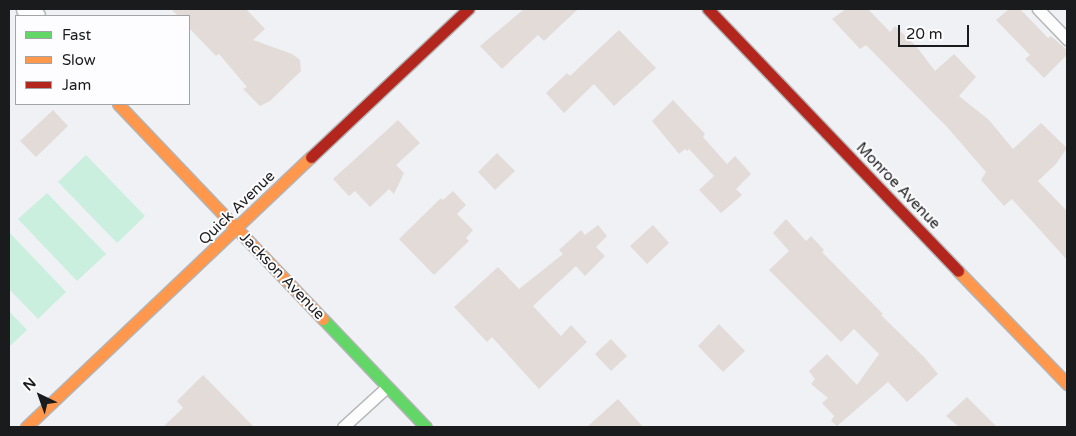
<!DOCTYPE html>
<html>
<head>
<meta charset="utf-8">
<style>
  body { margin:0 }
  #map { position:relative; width:1076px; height:436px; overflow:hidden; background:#eff1f4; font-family:"Varela Round",sans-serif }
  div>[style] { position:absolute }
  .green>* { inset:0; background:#caefdf }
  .building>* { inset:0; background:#e3dbd8 }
  .roads { filter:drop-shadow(1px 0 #b2b4b6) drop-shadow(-1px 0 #b2b4b6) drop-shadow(0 1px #b2b4b6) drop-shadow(0 -1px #b2b4b6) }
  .lane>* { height:11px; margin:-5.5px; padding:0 5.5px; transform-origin:5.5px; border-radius:5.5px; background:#fdfdfd }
  .street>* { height:21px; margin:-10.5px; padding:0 10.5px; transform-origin:10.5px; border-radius:10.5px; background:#fdfdfd }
  .fast>* { height:11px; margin:-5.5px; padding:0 5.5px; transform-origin:5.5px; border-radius:5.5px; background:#63d668 }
  .slow>* { height:11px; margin:-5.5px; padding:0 5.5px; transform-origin:5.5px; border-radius:5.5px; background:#ff974d }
  .jam>* { height:11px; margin:-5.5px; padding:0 5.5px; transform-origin:5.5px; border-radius:5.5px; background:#b3261e }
  span { translate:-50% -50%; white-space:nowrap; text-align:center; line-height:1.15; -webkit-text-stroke:4px #fdfdff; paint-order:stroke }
  .street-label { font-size:15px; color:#1a1b1c }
  .frame { position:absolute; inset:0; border:10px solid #1a1b1c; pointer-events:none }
  .legend { position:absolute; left:15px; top:15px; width:175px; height:90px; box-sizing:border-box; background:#fdfdff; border:1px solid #a2a3a4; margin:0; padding:6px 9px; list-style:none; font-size:15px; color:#1a1b1c }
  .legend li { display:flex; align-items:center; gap:10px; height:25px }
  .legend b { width:25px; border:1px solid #a2a3a4 }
  .north { position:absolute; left:15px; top:371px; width:50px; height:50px; -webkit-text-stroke:4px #fdfdff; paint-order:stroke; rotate:318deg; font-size:14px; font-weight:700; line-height:20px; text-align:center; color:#1a1b1c }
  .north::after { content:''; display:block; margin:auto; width:18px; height:22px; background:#1a1b1c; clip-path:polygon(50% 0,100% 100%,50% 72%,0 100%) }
  .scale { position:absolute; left:898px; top:25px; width:71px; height:22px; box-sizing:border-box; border:2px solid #1a1b1c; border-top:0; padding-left:6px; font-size:15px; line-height:18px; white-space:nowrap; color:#1a1b1c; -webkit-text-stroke:4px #fdfdff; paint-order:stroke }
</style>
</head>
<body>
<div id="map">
  <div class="green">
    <div style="clip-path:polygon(86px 155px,145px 216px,117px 243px,58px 182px)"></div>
    <div style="clip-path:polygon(47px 193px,106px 254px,77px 281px,18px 219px)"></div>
    <div style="clip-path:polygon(9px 232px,66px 292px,38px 319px,9px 289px)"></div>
    <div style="clip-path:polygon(9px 311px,27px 330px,9px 347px)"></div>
  </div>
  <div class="building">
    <div style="clip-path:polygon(171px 9px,246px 9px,265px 29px,253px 40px,292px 54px,300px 60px,301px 71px,270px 101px,260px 106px,243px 89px,247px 87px,219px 54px,216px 56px,189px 28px,189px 16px,178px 16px)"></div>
    <div style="clip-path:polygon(524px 9px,578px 9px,544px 41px,538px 35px,502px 69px,480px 46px)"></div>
    <div style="clip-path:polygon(846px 9px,868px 9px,890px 32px,895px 26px,916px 46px,935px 71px,954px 54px,976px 77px,959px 96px,989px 120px,1013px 149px,1041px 123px,1067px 148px,1056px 164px,1038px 181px,1067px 211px,1067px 260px,1012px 199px,1004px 206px,981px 180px,986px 172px,947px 127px,866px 45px,860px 49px,832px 19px)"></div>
    <div style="clip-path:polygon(1009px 9px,1020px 9px,1048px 38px,1051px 36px,1067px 50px,1067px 55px,1044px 78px,1025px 59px,1030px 55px,996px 20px)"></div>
    <div style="clip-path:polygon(619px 30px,656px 68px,614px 106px,594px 84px,564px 113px,546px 93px,567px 73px,570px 76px)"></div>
    <div style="clip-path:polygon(673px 100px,705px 134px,703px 137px,727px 164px,735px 156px,751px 174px,736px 189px,742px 195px,721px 213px,699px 190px,714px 176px,689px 149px,687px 151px,685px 149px,679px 154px,652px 121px)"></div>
    <div style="clip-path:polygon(53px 110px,68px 126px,36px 157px,20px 141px)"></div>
    <div style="clip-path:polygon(398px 120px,420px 143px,396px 165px,404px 173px,394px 194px,389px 189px,370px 207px,355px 191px,349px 196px,333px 179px)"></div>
    <div style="clip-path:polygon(497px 153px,515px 171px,495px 190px,478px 172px)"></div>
    <div style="clip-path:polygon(453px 191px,466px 205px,457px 214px,473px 230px,466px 238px,469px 241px,434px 275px,399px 239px,441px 198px,443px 200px)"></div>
    <div style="clip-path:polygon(786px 219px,806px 241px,811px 236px,824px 250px,822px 252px,883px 314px,881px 315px,925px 358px,938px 374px,907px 402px,888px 382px,837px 426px,831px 421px,834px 416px,822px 403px,828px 398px,811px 384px,815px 379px,809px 371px,827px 354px,857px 385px,879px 354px,854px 329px,841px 342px,769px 270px,789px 251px,773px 233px)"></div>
    <div style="clip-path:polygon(598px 225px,607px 236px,596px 247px,605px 256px,585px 276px,576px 266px,533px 306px,561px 336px,571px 325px,587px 342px,539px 389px,492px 337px,487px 342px,454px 307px,498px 267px,519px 289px,563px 254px,559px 250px,581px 230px,585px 235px)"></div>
    <div style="clip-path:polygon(653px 225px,669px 243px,647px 264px,630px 246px)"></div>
    <div style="clip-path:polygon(719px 324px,745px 351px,723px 372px,698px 346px)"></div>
    <div style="clip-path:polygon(611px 339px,627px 356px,611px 371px,595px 354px)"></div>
    <div style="clip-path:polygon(203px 375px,254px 427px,163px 427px,183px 408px,177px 401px)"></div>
    <div style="clip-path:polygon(967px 397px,997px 427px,959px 427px,946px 416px)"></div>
    <div style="clip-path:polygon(618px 399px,643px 427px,587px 427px)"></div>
  </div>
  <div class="roads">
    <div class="lane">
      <div style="left:1038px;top:9px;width:42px;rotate:46deg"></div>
      <div style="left:343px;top:427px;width:59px;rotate:-42.3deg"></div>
    </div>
    <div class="street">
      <div style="left:27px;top:9px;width:10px;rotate:45deg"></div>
    </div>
    <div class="fast">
      <div style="left:323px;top:319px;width:149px;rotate:46.4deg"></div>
    </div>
    <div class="slow">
      <div style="left:118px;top:104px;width:297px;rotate:46.4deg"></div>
      <div style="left:958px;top:271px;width:157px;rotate:46deg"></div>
      <div style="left:26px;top:427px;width:393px;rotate:-43.5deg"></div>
    </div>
    <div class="jam">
      <div style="left:708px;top:9px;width:362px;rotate:46.3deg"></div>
      <div style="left:311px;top:157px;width:216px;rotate:-43.3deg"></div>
    </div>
  </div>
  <div class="street-label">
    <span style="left:898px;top:186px;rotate:46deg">Monroe Avenue</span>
    <span style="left:237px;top:208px;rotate:-44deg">Quick Avenue</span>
    <span style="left:282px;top:276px;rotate:46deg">Jackson Avenue</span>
  </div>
  <div class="frame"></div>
  <ul class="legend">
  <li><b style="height:6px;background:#63d668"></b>Fast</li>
  <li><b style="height:6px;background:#ff974d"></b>Slow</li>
  <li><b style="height:6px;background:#b3261e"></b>Jam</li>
  </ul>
  <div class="north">N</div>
  <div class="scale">20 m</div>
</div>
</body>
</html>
